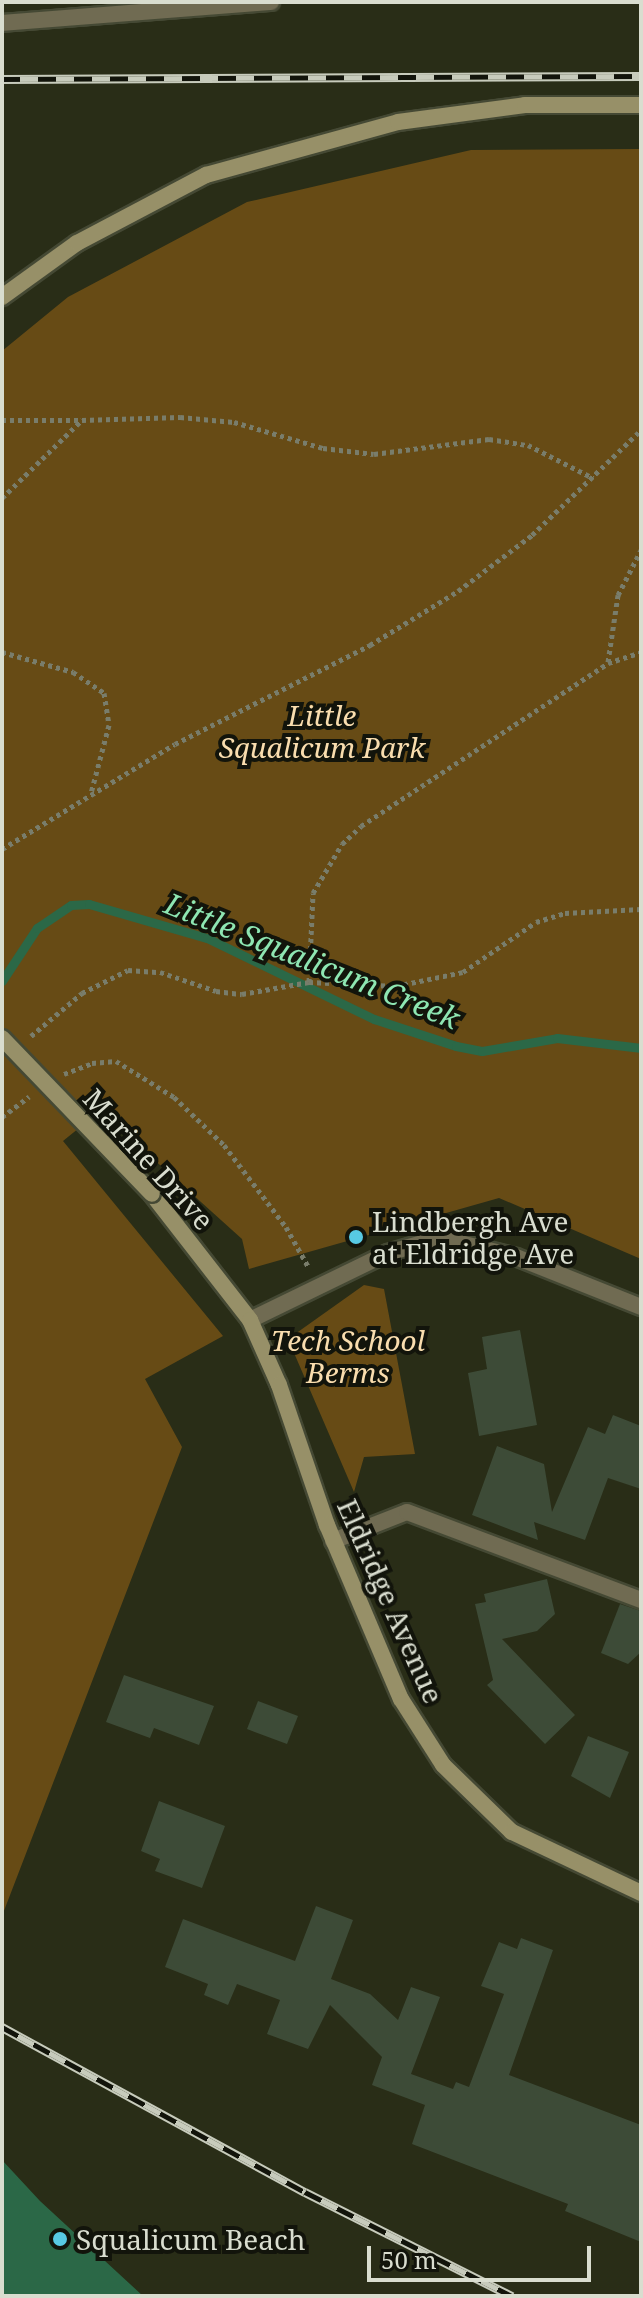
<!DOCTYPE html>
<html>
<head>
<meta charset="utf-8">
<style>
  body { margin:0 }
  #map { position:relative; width:643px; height:2298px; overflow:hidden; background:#292d17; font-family:"Noto Serif",serif }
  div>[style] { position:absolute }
  .green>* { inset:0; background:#674b15 }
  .water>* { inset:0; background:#2b6847 }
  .stream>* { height:9px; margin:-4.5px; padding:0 4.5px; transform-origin:4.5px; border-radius:4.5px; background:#2b6847 }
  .building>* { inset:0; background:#3d4b37 }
  .path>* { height:5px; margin-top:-2.5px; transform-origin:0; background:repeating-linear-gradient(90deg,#797d6b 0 4px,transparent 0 8px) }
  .roads { filter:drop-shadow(2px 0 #454934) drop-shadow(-2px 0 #454934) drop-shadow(0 2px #454934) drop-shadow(0 -2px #454934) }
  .lane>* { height:16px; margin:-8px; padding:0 8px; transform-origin:8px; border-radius:8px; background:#706b52 }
  .street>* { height:16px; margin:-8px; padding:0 8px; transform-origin:8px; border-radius:8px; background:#706b52 }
  .secondary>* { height:16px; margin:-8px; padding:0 8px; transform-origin:8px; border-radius:8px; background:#979068 }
  .rail>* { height:9px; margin-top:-4.5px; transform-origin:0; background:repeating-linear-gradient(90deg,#12140b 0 18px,#c7cbbc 0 36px); box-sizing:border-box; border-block:2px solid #c7cbbc }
  .bridges { filter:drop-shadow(2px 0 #454934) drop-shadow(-2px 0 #454934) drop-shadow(0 2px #454934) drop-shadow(0 -2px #454934) }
  .secondary-bridge>* { height:16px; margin:-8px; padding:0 8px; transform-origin:8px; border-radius:8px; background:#979068 }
  .dots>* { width:22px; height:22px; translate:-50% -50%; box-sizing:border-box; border:4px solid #12140b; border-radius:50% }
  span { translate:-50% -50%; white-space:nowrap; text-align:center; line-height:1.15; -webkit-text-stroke:8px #12140b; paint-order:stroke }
  .park-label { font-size:28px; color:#f9ddae; font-style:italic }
  .street-label { font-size:28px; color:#d9ddcf }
  .poi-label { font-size:28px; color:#d9ddcf }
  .left { translate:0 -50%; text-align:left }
  .water-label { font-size:30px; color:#8ee6b2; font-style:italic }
  .frame { position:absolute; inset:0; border:4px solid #d9ddcf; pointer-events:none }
  .scale { position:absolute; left:367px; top:2246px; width:224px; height:36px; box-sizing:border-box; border:4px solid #d9ddcf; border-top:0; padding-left:10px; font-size:24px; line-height:28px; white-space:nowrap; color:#d9ddcf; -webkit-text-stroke:6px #12140b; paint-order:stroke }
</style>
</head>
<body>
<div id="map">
  <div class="green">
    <div style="clip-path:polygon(641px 149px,641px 1259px,499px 1198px,249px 1269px,242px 1239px,100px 1111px,63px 1141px,223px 1336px,145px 1379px,182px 1447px,2px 1916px,2px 351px,68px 297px,247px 202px,471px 150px)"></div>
    <div style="clip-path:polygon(364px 1285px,384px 1289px,415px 1454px,364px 1457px,354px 1492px,288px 1339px)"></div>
  </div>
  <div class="water">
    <div style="clip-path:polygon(2px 2160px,40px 2201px,143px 2296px,2px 2296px)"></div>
  </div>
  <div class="stream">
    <div style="left:2px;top:981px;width:64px;rotate:-56.6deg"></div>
    <div style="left:37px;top:928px;width:41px;rotate:-34.1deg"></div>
    <div style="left:71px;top:905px;width:18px;rotate:-3deg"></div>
    <div style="left:89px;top:904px;width:123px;rotate:16.1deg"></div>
    <div style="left:207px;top:938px;width:186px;rotate:25.9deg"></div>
    <div style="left:374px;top:1019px;width:86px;rotate:18.2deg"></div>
    <div style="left:456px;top:1046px;width:26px;rotate:11deg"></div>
    <div style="left:482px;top:1051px;width:76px;rotate:-9.8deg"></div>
    <div style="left:557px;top:1038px;width:85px;rotate:6.8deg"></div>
  </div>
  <div class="building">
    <div style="clip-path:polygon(520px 1330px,537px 1425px,479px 1436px,468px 1373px,487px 1369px,482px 1337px)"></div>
    <div style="clip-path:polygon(613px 1415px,641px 1426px,641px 1489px,608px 1478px,585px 1540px,534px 1522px,538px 1540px,472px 1515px,497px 1446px,544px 1464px,552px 1512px,588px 1427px,605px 1434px)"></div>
    <div style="clip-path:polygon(547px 1579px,555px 1614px,537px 1631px,502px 1639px,575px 1715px,545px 1744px,487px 1685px,493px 1680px,475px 1604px,486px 1602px,484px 1594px)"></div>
    <div style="clip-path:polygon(620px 1604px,641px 1611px,641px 1652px,628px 1664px,601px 1653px)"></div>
    <div style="clip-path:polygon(124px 1675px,214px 1706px,199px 1745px,154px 1728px,150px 1738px,106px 1722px)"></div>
    <div style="clip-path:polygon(258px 1701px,298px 1716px,287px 1744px,247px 1729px)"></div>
    <div style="clip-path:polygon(588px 1736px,629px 1752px,610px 1798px,571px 1776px)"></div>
    <div style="clip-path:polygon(159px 1801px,225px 1826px,202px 1888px,155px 1871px,160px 1859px,141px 1851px)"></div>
    <div style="clip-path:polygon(316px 1906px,353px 1920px,331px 1979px,370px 1994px,398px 2020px,411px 1987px,440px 1997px,411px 2074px,453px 2089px,456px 2082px,469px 2087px,504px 1994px,481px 1986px,499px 1942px,517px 1949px,521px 1938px,553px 1950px,509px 2075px,641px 2125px,641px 2242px,565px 2211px,568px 2204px,412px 2144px,425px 2105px,372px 2085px,382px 2057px,330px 2005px,308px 2049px,267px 2034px,280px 2000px,237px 1984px,228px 2005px,204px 1995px,208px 1984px,165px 1967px,183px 1919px,295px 1961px)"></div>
  </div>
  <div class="path">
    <div style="left:2px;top:420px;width:79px"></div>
    <div style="left:2px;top:498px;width:112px;rotate:-44.3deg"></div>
    <div style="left:82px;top:420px;width:98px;rotate:-1.8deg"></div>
    <div style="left:180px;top:417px;width:54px;rotate:5.3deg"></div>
    <div style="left:234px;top:422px;width:93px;rotate:16.3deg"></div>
    <div style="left:323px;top:448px;width:51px;rotate:6.7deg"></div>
    <div style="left:374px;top:454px;width:116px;rotate:-7.4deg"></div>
    <div style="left:489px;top:439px;width:39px;rotate:9deg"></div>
    <div style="left:528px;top:445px;width:73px;rotate:26.9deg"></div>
    <div style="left:2px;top:652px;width:74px;rotate:15.7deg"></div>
    <div style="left:73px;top:672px;width:37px;rotate:34deg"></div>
    <div style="left:104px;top:693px;width:32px;rotate:81deg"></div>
    <div style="left:109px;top:725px;width:70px;rotate:104.8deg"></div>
    <div style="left:608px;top:662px;width:68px;rotate:-81.5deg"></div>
    <div style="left:618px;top:595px;width:51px;rotate:-62.9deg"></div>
    <div style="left:2px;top:849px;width:202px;rotate:-31.3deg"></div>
    <div style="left:175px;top:744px;width:219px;rotate:-26.9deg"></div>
    <div style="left:370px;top:645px;width:103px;rotate:-31.5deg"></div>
    <div style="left:458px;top:591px;width:93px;rotate:-37.1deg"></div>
    <div style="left:532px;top:535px;width:151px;rotate:-43.9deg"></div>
    <div style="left:309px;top:982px;width:89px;rotate:-87.4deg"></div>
    <div style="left:313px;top:893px;width:57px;rotate:-59.4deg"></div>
    <div style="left:342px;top:844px;width:26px;rotate:-43deg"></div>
    <div style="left:361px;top:826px;width:296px;rotate:-33.4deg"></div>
    <div style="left:608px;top:663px;width:35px;rotate:-18deg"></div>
    <div style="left:31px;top:1036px;width:67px;rotate:-40.1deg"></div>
    <div style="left:82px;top:993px;width:51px;rotate:-26.6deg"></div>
    <div style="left:128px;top:970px;width:32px;rotate:4deg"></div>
    <div style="left:160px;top:972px;width:59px;rotate:18.7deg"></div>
    <div style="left:216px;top:991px;width:26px;rotate:7deg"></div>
    <div style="left:242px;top:994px;width:68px;rotate:-10.2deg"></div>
    <div style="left:309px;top:982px;width:87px;rotate:2.6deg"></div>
    <div style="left:396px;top:986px;width:68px;rotate:-11.8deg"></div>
    <div style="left:463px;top:972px;width:88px;rotate:-34.4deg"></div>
    <div style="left:536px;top:922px;width:30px;rotate:-17deg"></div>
    <div style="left:565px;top:913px;width:76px;rotate:-3deg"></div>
    <div style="left:64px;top:1074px;width:30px;rotate:-21deg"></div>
    <div style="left:92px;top:1063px;width:24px;rotate:-5deg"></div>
    <div style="left:116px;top:1061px;width:68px;rotate:31.8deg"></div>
    <div style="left:174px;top:1097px;width:69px;rotate:43.8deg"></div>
    <div style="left:224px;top:1145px;width:103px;rotate:52.9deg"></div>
    <div style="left:286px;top:1227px;width:47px;rotate:60.7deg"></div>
    <div style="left:2px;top:1117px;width:34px;rotate:-37deg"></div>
  </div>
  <div class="roads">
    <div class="lane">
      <div style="left:2px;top:23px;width:270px;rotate:-4.5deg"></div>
      <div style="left:333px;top:1541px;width:79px;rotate:-21.4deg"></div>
      <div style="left:407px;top:1512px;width:250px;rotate:20.6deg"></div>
    </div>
    <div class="street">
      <div style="left:250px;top:1320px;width:153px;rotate:-25.9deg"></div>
      <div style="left:388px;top:1253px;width:54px;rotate:-16.1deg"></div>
      <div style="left:440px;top:1238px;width:78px;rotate:14deg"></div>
      <div style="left:516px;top:1257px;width:135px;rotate:21.8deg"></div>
    </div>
    <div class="secondary">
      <div style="left:2px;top:297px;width:92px;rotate:-35.8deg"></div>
      <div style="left:77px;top:243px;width:146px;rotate:-27.8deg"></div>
      <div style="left:206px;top:175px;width:199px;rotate:-15.4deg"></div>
      <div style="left:398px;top:122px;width:128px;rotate:-7.6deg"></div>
      <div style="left:525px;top:105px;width:116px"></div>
      <div style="left:152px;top:1194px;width:160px;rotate:52.1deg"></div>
      <div style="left:250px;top:1320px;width:71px;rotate:66deg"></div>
      <div style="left:279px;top:1385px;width:148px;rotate:71.1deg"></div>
      <div style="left:327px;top:1525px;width:189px;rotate:67deg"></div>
      <div style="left:401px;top:1699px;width:78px;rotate:57.5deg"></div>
      <div style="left:443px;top:1765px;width:96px;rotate:44.2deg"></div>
      <div style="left:512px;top:1832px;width:143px;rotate:25.3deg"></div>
    </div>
  </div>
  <div class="rail">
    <div style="left:2px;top:79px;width:639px;rotate:-0.27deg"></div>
    <div style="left:2px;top:2027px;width:345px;rotate:28.6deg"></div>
    <div style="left:305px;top:2192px;width:232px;rotate:26.7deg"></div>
  </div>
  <div class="bridges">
    <div class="secondary-bridge">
      <div style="left:2px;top:1038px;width:216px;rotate:46.1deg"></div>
    </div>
  </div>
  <div class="dots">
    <div style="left:356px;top:1237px;background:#57c9e3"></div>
    <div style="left:60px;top:2239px;background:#57c9e3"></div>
  </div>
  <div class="park-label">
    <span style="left:322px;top:731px">Little<br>Squalicum Park</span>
    <span style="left:348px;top:1356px">Tech School<br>Berms</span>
  </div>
  <div class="street-label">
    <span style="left:149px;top:1159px;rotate:48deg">Marine Drive</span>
    <span style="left:391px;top:1601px;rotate:66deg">Eldridge Avenue</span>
  </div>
  <div class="poi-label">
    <span class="left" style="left:372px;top:1237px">Lindbergh Ave<br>at Eldridge Ave</span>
    <span class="left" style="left:76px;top:2239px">Squalicum Beach</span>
  </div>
  <div class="water-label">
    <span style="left:312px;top:961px;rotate:22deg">Little Squalicum Creek</span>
  </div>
  <div class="frame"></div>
  <div class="scale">50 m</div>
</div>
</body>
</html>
